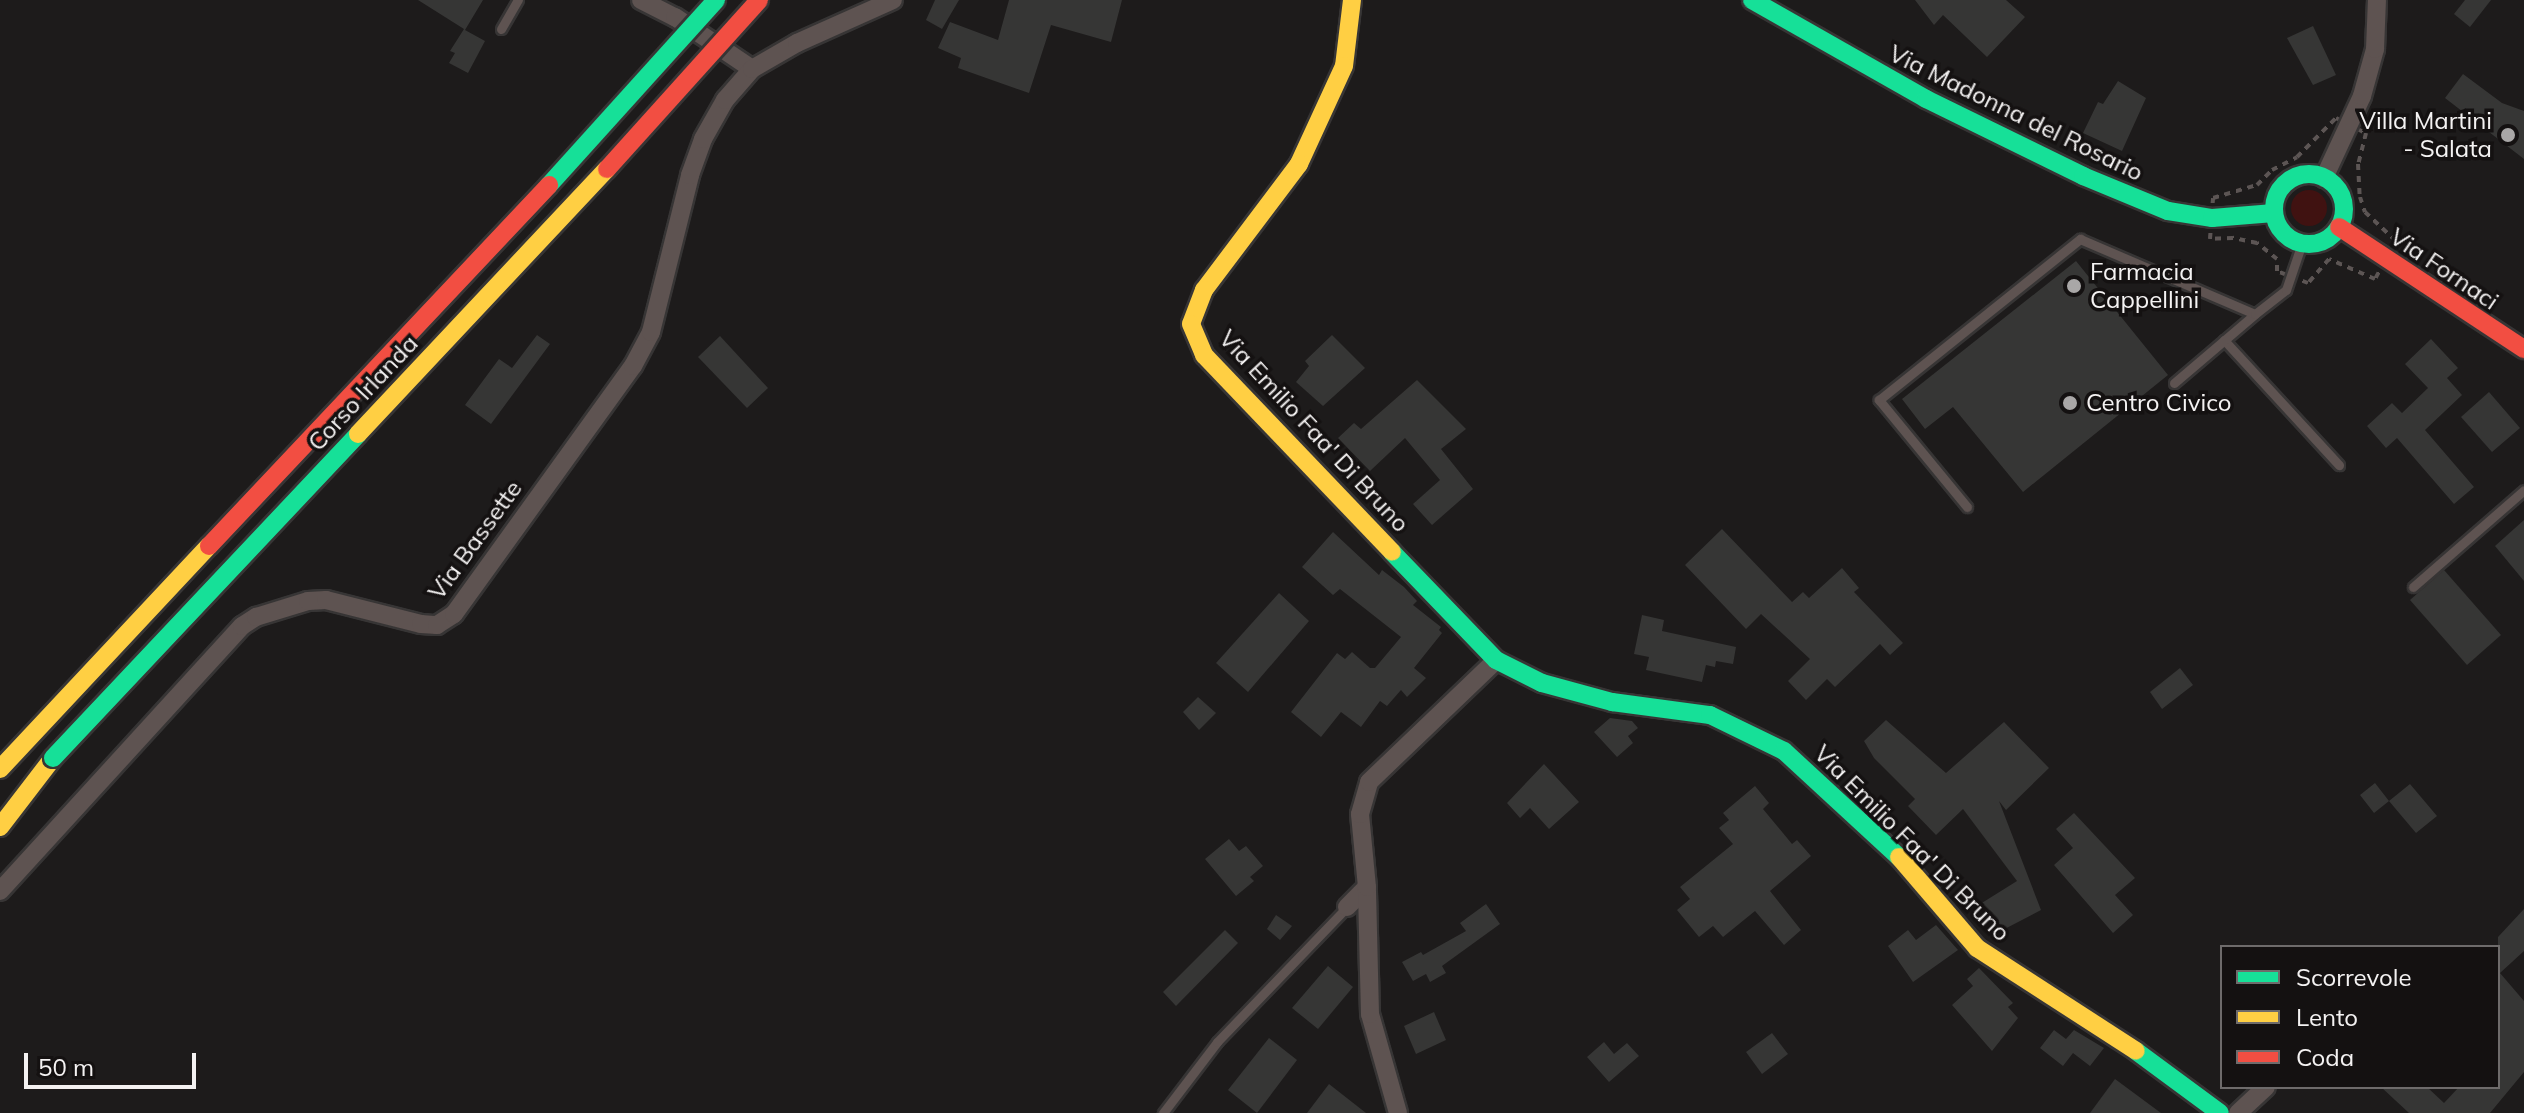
<!DOCTYPE html>
<html>
<head>
<meta charset="utf-8">
<style>
  body { margin:0 }
  #map { position:relative; width:2524px; height:1113px; overflow:hidden; background:#1d1b1b; font-family:Mulish,sans-serif }
  div>[style] { position:absolute }
  .green>* { inset:0; background:#401211 }
  .round { border-radius:50% }
  .building>* { inset:0; background:#363635 }
  .path>* { height:4px; margin-top:-2px; transform-origin:0; background:repeating-linear-gradient(90deg,#5c5554 0 6px,transparent 0 12px) }
  .roads { filter:drop-shadow(2px 0 #373535) drop-shadow(-2px 0 #373535) drop-shadow(0 2px #373535) drop-shadow(0 -2px #373535) }
  .lane>* { height:9px; margin:-4.5px; padding:0 4.5px; transform-origin:4.5px; border-radius:4.5px; background:#5e5351 }
  .street>* { height:18px; margin:-9px; padding:0 9px; transform-origin:9px; border-radius:9px; background:#5e5351 }
  .fast>* { height:18px; margin:-9px; padding:0 9px; transform-origin:9px; border-radius:9px; background:#16e098 }
  .fast>.ring { margin:-9px; padding:0; box-sizing:content-box; background:none; border:18px solid #16e098; border-radius:50% }
  .slow>* { height:18px; margin:-9px; padding:0 9px; transform-origin:9px; border-radius:9px; background:#ffcf43 }
  .jam>* { height:18px; margin:-9px; padding:0 9px; transform-origin:9px; border-radius:9px; background:#f24e42 }
  .bridges { filter:drop-shadow(2px 0 #373535) drop-shadow(-2px 0 #373535) drop-shadow(0 2px #373535) drop-shadow(0 -2px #373535) }
  .fast-bridge>* { height:18px; margin:-9px; padding:0 9px; transform-origin:9px; border-radius:9px; background:#16e098 }
  .slow-bridge>* { height:18px; margin:-9px; padding:0 9px; transform-origin:9px; border-radius:9px; background:#ffcf43 }
  .jam-bridge>* { height:18px; margin:-9px; padding:0 9px; transform-origin:9px; border-radius:9px; background:#f24e42 }
  .dots>* { width:22px; height:22px; translate:-50% -50%; box-sizing:border-box; border:4px solid #141111; border-radius:50% }
  span { translate:-50% -50%; white-space:nowrap; text-align:center; line-height:1.15; -webkit-text-stroke:7px #141111; paint-order:stroke }
  .street-label { font-size:24px; color:#f4f2f2 }
  .poi-label { font-size:24px; color:#f4f2f2 }
  .right { translate:-100% -50%; text-align:right }
  .left { translate:0 -50%; text-align:left }
  .legend { position:absolute; left:2220px; top:945px; width:280px; height:144px; box-sizing:border-box; background:#141111; border:2px solid #6e6b6b; margin:0; padding:10px 14px; list-style:none; font-size:24px; color:#f4f2f2 }
  .legend li { display:flex; align-items:center; gap:16px; height:40px }
  .legend b { width:40px; border:2px solid #6e6b6b }
  .scale { position:absolute; left:24px; top:1053px; width:172px; height:36px; box-sizing:border-box; border:4px solid #f4f2f2; border-top:0; padding-left:10px; font-size:24px; line-height:28px; white-space:nowrap; color:#f4f2f2; -webkit-text-stroke:6px #141111; paint-order:stroke }
</style>
</head>
<body>
<div id="map">
  <div class="green">
    <div class="round" style="left:2291px;top:190px;width:36px;height:36px"></div>
  </div>
  <div class="building">
    <div style="clip-path:polygon(418px 0,483px 0,465px 30px,485px 41px,468px 73px,449px 63px,455px 53px,450px 51px,464px 29px)"></div>
    <div style="clip-path:polygon(935px 0,959px 0,942px 29px,926px 20px)"></div>
    <div style="clip-path:polygon(1009px 0,1122px 0,1111px 42px,1051px 25px,1029px 93px,958px 68px,961px 58px,938px 48px,950px 22px,998px 40px)"></div>
    <div style="clip-path:polygon(1915px 0,2006px 0,2025px 17px,1987px 57px,1943px 15px,1934px 25px)"></div>
    <div style="clip-path:polygon(2465px 0,2491px 0,2470px 27px,2454px 14px)"></div>
    <div style="clip-path:polygon(2313px 26px,2336px 75px,2313px 85px,2287px 38px)"></div>
    <div style="clip-path:polygon(2463px 74px,2502px 103px,2524px 111px,2524px 159px,2445px 98px)"></div>
    <div style="clip-path:polygon(2118px 81px,2146px 98px,2122px 151px,2083px 133px,2098px 102px,2103px 104px)"></div>
    <div style="clip-path:polygon(2076px 261px,2168px 375px,2023px 492px,1953px 407px,1925px 429px,1902px 399px)"></div>
    <div style="clip-path:polygon(537px 335px,550px 344px,491px 424px,465px 405px,499px 359px,512px 368px)"></div>
    <div style="clip-path:polygon(1332px 335px,1365px 368px,1323px 406px,1296px 382px,1309px 366px,1305px 361px)"></div>
    <div style="clip-path:polygon(720px 336px,768px 388px,747px 408px,698px 357px)"></div>
    <div style="clip-path:polygon(2431px 339px,2458px 368px,2447px 378px,2462px 395px,2425px 430px,2474px 487px,2454px 504px,2397px 438px,2386px 448px,2367px 426px,2392px 403px,2402px 413px,2428px 388px,2405px 364px)"></div>
    <div style="clip-path:polygon(1417px 380px,1466px 429px,1441px 449px,1473px 489px,1432px 525px,1413px 504px,1440px 480px,1405px 438px,1370px 471px,1338px 438px,1354px 423px,1361px 429px)"></div>
    <div style="clip-path:polygon(2489px 392px,2520px 428px,2492px 452px,2461px 417px)"></div>
    <div style="clip-path:polygon(2524px 520px,2524px 581px,2495px 546px)"></div>
    <div style="clip-path:polygon(1722px 529px,1792px 602px,1803px 592px,1809px 598px,1842px 568px,1859px 588px,1854px 592px,1903px 643px,1890px 655px,1880px 644px,1835px 687px,1827px 679px,1806px 700px,1788px 681px,1810px 659px,1761px 614px,1746px 629px,1685px 565px)"></div>
    <div style="clip-path:polygon(1333px 532px,1379px 575px,1382px 570px,1404px 587px,1417px 601px,1413px 605px,1441px 627px,1439px 630px,1442px 633px,1414px 668px,1426px 678px,1407px 697px,1401px 690px,1387px 706px,1380px 701px,1361px 727px,1341px 712px,1321px 737px,1291px 712px,1337px 653px,1345px 659px,1352px 652px,1370px 668px,1375px 668px,1401px 637px,1340px 589px,1333px 595px,1302px 567px)"></div>
    <div style="clip-path:polygon(2444px 570px,2501px 635px,2467px 665px,2410px 600px)"></div>
    <div style="clip-path:polygon(1279px 593px,1309px 621px,1248px 692px,1216px 663px)"></div>
    <div style="clip-path:polygon(1642px 615px,1664px 620px,1662px 631px,1736px 647px,1733px 664px,1716px 661px,1715px 667px,1706px 665px,1702px 682px,1646px 670px,1649px 657px,1634px 654px)"></div>
    <div style="clip-path:polygon(2180px 668px,2193px 685px,2162px 709px,2150px 692px)"></div>
    <div style="clip-path:polygon(1198px 697px,1216px 713px,1199px 730px,1183px 712px)"></div>
    <div style="clip-path:polygon(1610px 718px,1632px 721px,1638px 728px,1628px 736px,1633px 743px,1617px 757px,1594px 732px)"></div>
    <div style="clip-path:polygon(1886px 720px,1946px 773px,2004px 722px,2049px 768px,2006px 810px,1999px 801px,2041px 910px,1995px 934px,1977px 906px,2017px 881px,1963px 809px,1936px 835px,1908px 806px,1915px 799px,1874px 758px,1864px 741px)"></div>
    <div style="clip-path:polygon(1544px 764px,1579px 802px,1549px 829px,1530px 808px,1520px 818px,1507px 803px)"></div>
    <div style="clip-path:polygon(2375px 783px,2389px 801px,2410px 784px,2437px 816px,2416px 833px,2389px 801px,2374px 813px,2360px 795px)"></div>
    <div style="clip-path:polygon(1755px 786px,1769px 803px,1763px 809px,1792px 844px,1797px 840px,1811px 856px,1770px 891px,1801px 930px,1784px 945px,1755px 911px,1723px 937px,1713px 926px,1699px 937px,1677px 910px,1690px 899px,1680px 887px,1733px 844px,1719px 828px,1729px 820px,1723px 813px)"></div>
    <div style="clip-path:polygon(2074px 813px,2135px 878px,2115px 895px,2133px 915px,2113px 933px,2054px 865px,2073px 848px,2056px 829px)"></div>
    <div style="clip-path:polygon(1229px 839px,1239px 851px,1246px 846px,1263px 866px,1250px 877px,1254px 881px,1236px 896px,1205px 859px)"></div>
    <div style="clip-path:polygon(1486px 904px,1500px 924px,1442px 966px,1446px 973px,1430px 982px,1426px 974px,1413px 981px,1402px 962px,1421px 952px,1423px 955px,1466px 931px,1460px 923px)"></div>
    <div style="clip-path:polygon(2524px 909px,2524px 951px,2500px 973px,2524px 1001px,2524px 1072px,2490px 1113px,2409px 1113px,2381px 1087px,2427px 1087px,2444px 1103px,2459px 1087px,2498px 1087px,2498px 937px)"></div>
    <div style="clip-path:polygon(1276px 915px,1292px 926px,1280px 940px,1267px 929px)"></div>
    <div style="clip-path:polygon(1936px 925px,1958px 950px,1913px 982px,1888px 946px,1908px 930px,1916px 940px)"></div>
    <div style="clip-path:polygon(1225px 930px,1238px 943px,1176px 1006px,1163px 992px)"></div>
    <div style="clip-path:polygon(1328px 966px,1353px 987px,1318px 1029px,1292px 1008px)"></div>
    <div style="clip-path:polygon(1979px 968px,2013px 1003px,2008px 1007px,2018px 1018px,1992px 1051px,1952px 1005px,1973px 986px,1967px 979px)"></div>
    <div style="clip-path:polygon(1434px 1012px,1446px 1040px,1416px 1054px,1404px 1026px)"></div>
    <div style="clip-path:polygon(2054px 1030px,2066px 1039px,2074px 1030px,2104px 1048px,2090px 1066px,2073px 1053px,2063px 1066px,2040px 1048px)"></div>
    <div style="clip-path:polygon(1772px 1033px,1788px 1054px,1762px 1074px,1746px 1052px)"></div>
    <div style="clip-path:polygon(1269px 1038px,1297px 1060px,1257px 1113px,1228px 1090px)"></div>
    <div style="clip-path:polygon(1604px 1042px,1614px 1054px,1627px 1043px,1639px 1056px,1609px 1082px,1587px 1057px)"></div>
    <div style="clip-path:polygon(2115px 1079px,2161px 1113px,2090px 1113px)"></div>
    <div style="clip-path:polygon(1329px 1084px,1366px 1113px,1307px 1113px)"></div>
  </div>
  <div class="path">
    <div style="left:2336px;top:118px;width:34px;rotate:27deg"></div>
    <div style="left:2366px;top:133px;width:32px;rotate:104deg"></div>
    <div style="left:2358px;top:164px;width:33px;rotate:87deg"></div>
    <div style="left:2360px;top:197px;width:16px;rotate:72deg"></div>
    <div style="left:2365px;top:212px;width:42px;rotate:43.1deg"></div>
    <div style="left:2396px;top:241px;width:43px;rotate:118.9deg"></div>
    <div style="left:2375px;top:279px;width:50px;rotate:-156.5deg"></div>
    <div style="left:2329px;top:259px;width:32px;rotate:131deg"></div>
    <div style="left:2308px;top:283px;width:33px;rotate:-159deg"></div>
    <div style="left:2277px;top:271px;width:12px;rotate:-90deg"></div>
    <div style="left:2277px;top:259px;width:26px;rotate:-141deg"></div>
    <div style="left:2257px;top:243px;width:25px;rotate:-168deg"></div>
    <div style="left:2233px;top:238px;width:23px;rotate:178deg"></div>
    <div style="left:2210px;top:239px;width:41px;rotate:-85.8deg"></div>
    <div style="left:2213px;top:198px;width:46px;rotate:-16.5deg"></div>
    <div style="left:2257px;top:185px;width:21px;rotate:-45deg"></div>
    <div style="left:2272px;top:170px;width:28px;rotate:-27deg"></div>
    <div style="left:2297px;top:157px;width:55px;rotate:-45deg"></div>
  </div>
  <div class="roads">
    <div class="lane">
      <div style="left:501px;top:29px;width:34px;rotate:-60deg"></div>
      <div style="left:2224px;top:340px;width:170px;rotate:47.4deg"></div>
      <div style="left:2174px;top:383px;width:106px;rotate:-40.4deg"></div>
      <div style="left:1967px;top:507px;width:139px;rotate:-129.4deg"></div>
      <div style="left:1879px;top:400px;width:258px;rotate:-38.7deg"></div>
      <div style="left:2080px;top:239px;width:190px;rotate:23.2deg"></div>
      <div style="left:2255px;top:314px;width:39px;rotate:-38deg"></div>
      <div style="left:2286px;top:290px;width:50px;rotate:-71.2deg"></div>
      <div style="left:2413px;top:587px;width:147px;rotate:-41.1deg"></div>
      <div style="left:1163px;top:1113px;width:89px;rotate:-52.7deg"></div>
      <div style="left:1217px;top:1042px;width:187px;rotate:-46.1deg"></div>
    </div>
    <div class="street">
      <div style="left:641px;top:0;width:38px;rotate:27deg"></div>
      <div style="left:675px;top:17px;width:93px;rotate:34deg"></div>
      <div style="left:2324px;top:178px;width:90px;rotate:-65.1deg"></div>
      <div style="left:2362px;top:96px;width:49px;rotate:-74.5deg"></div>
      <div style="left:2375px;top:49px;width:49px;rotate:-87.7deg"></div>
      <div style="left:0;top:891px;width:359px;rotate:-47.6deg"></div>
      <div style="left:242px;top:626px;width:17px;rotate:-33deg"></div>
      <div style="left:256px;top:617px;width:54px;rotate:-17.1deg"></div>
      <div style="left:308px;top:601px;width:18px;rotate:-3deg"></div>
      <div style="left:326px;top:600px;width:98px;rotate:14.2deg"></div>
      <div style="left:421px;top:624px;width:16px;rotate:4deg"></div>
      <div style="left:437px;top:625px;width:20px;rotate:-33deg"></div>
      <div style="left:454px;top:614px;width:306px;rotate:-54.2deg"></div>
      <div style="left:633px;top:366px;width:38px;rotate:-62deg"></div>
      <div style="left:651px;top:332px;width:162px;rotate:-76deg"></div>
      <div style="left:690px;top:175px;width:38px;rotate:-70deg"></div>
      <div style="left:703px;top:139px;width:45px;rotate:-60.6deg"></div>
      <div style="left:725px;top:100px;width:41px;rotate:-48.9deg"></div>
      <div style="left:752px;top:69px;width:52px;rotate:-30deg"></div>
      <div style="left:797px;top:43px;width:105px;rotate:-24.1deg"></div>
      <div style="left:1347px;top:907px;width:28px;rotate:-45deg"></div>
      <div style="left:1398px;top:1113px;width:103px;rotate:-105.8deg"></div>
      <div style="left:1370px;top:1014px;width:127px;rotate:-91.4deg"></div>
      <div style="left:1367px;top:887px;width:73px;rotate:-95.5deg"></div>
      <div style="left:1360px;top:814px;width:33px;rotate:-74deg"></div>
      <div style="left:1369px;top:782px;width:176px;rotate:-43.8deg"></div>
      <div style="left:2238px;top:1113px;width:38px;rotate:-43deg"></div>
    </div>
    <div class="fast">
      <div style="left:1752px;top:0;width:200px;rotate:29.6deg"></div>
      <div style="left:1926px;top:99px;width:175px;rotate:26.1deg"></div>
      <div style="left:2083px;top:176px;width:92px;rotate:22.4deg"></div>
      <div style="left:2168px;top:211px;width:45px;rotate:9deg"></div>
      <div style="left:2212px;top:218px;width:62px;rotate:-4.6deg"></div>
      <div class="ring" style="left:2274px;top:174px;width:52px;height:52px"></div>
      <div style="left:1392px;top:552px;width:150px;rotate:46.1deg"></div>
      <div style="left:1496px;top:660px;width:51px;rotate:26.6deg"></div>
      <div style="left:1542px;top:683px;width:73px;rotate:15.2deg"></div>
      <div style="left:1612px;top:702px;width:99px;rotate:7.6deg"></div>
      <div style="left:1710px;top:715px;width:82px;rotate:25.9deg"></div>
      <div style="left:1784px;top:751px;width:156px;rotate:42.7deg"></div>
      <div style="left:2136px;top:1051px;width:104px;rotate:36.4deg"></div>
    </div>
    <div class="slow">
      <div style="left:1352px;top:0;width:66px;rotate:96.9deg"></div>
      <div style="left:1344px;top:66px;width:108px;rotate:114.7deg"></div>
      <div style="left:1299px;top:164px;width:158px;rotate:127deg"></div>
      <div style="left:1204px;top:290px;width:36px;rotate:111deg"></div>
      <div style="left:1191px;top:324px;width:34px;rotate:67deg"></div>
      <div style="left:1204px;top:355px;width:272px;rotate:46.3deg"></div>
      <div style="left:0;top:827px;width:87px;rotate:-52.5deg"></div>
      <div style="left:1899px;top:857px;width:120px;rotate:49.4deg"></div>
      <div style="left:1977px;top:948px;width:189px;rotate:32.9deg"></div>
    </div>
    <div class="jam">
      <div style="left:2339px;top:227px;width:222px;rotate:33.4deg"></div>
    </div>
  </div>
  <div class="bridges">
    <div class="fast-bridge">
      <div style="left:549px;top:185px;width:249px;rotate:-47.9deg"></div>
      <div style="left:53px;top:758px;width:445px;rotate:-46.7deg"></div>
    </div>
    <div class="slow-bridge">
      <div style="left:358px;top:434px;width:364px;rotate:-46.8deg"></div>
      <div style="left:0;top:769px;width:306px;rotate:-46.9deg"></div>
    </div>
    <div class="jam-bridge">
      <div style="left:607px;top:169px;width:227px;rotate:-48deg"></div>
      <div style="left:209px;top:546px;width:496px;rotate:-46.7deg"></div>
    </div>
  </div>
  <div class="dots">
    <div style="left:2508px;top:135px;background:#a9a7a7"></div>
    <div style="left:2074px;top:286px;background:#a9a7a7"></div>
    <div style="left:2070px;top:403px;background:#a9a7a7"></div>
  </div>
  <div class="street-label">
    <span style="left:2016px;top:113px;rotate:26deg">Via Madonna del Rosario</span>
    <span style="left:2444px;top:269px;rotate:34deg">Via Fornaci</span>
    <span style="left:363px;top:393px;rotate:-47deg">Corso Irlanda</span>
    <span style="left:1314px;top:431px;rotate:47deg">Via Emilio Faa' Di Bruno</span>
    <span style="left:475px;top:540px;rotate:-54deg">Via Bassette</span>
    <span style="left:1912px;top:843px;rotate:45deg">Via Emilio Faa' Di Bruno</span>
  </div>
  <div class="poi-label">
    <span class="right" style="left:2492px;top:135px">Villa Martini<br>- Salata</span>
    <span class="left" style="left:2090px;top:286px">Farmacia<br>Cappellini</span>
    <span class="left" style="left:2086px;top:403px">Centro Civico</span>
  </div>
  <ul class="legend">
  <li><b style="height:10px;background:#16e098"></b>Scorrevole</li>
  <li><b style="height:10px;background:#ffcf43"></b>Lento</li>
  <li><b style="height:10px;background:#f24e42"></b>Coda</li>
  </ul>
  <div class="scale">50 m</div>
</div>
</body>
</html>
